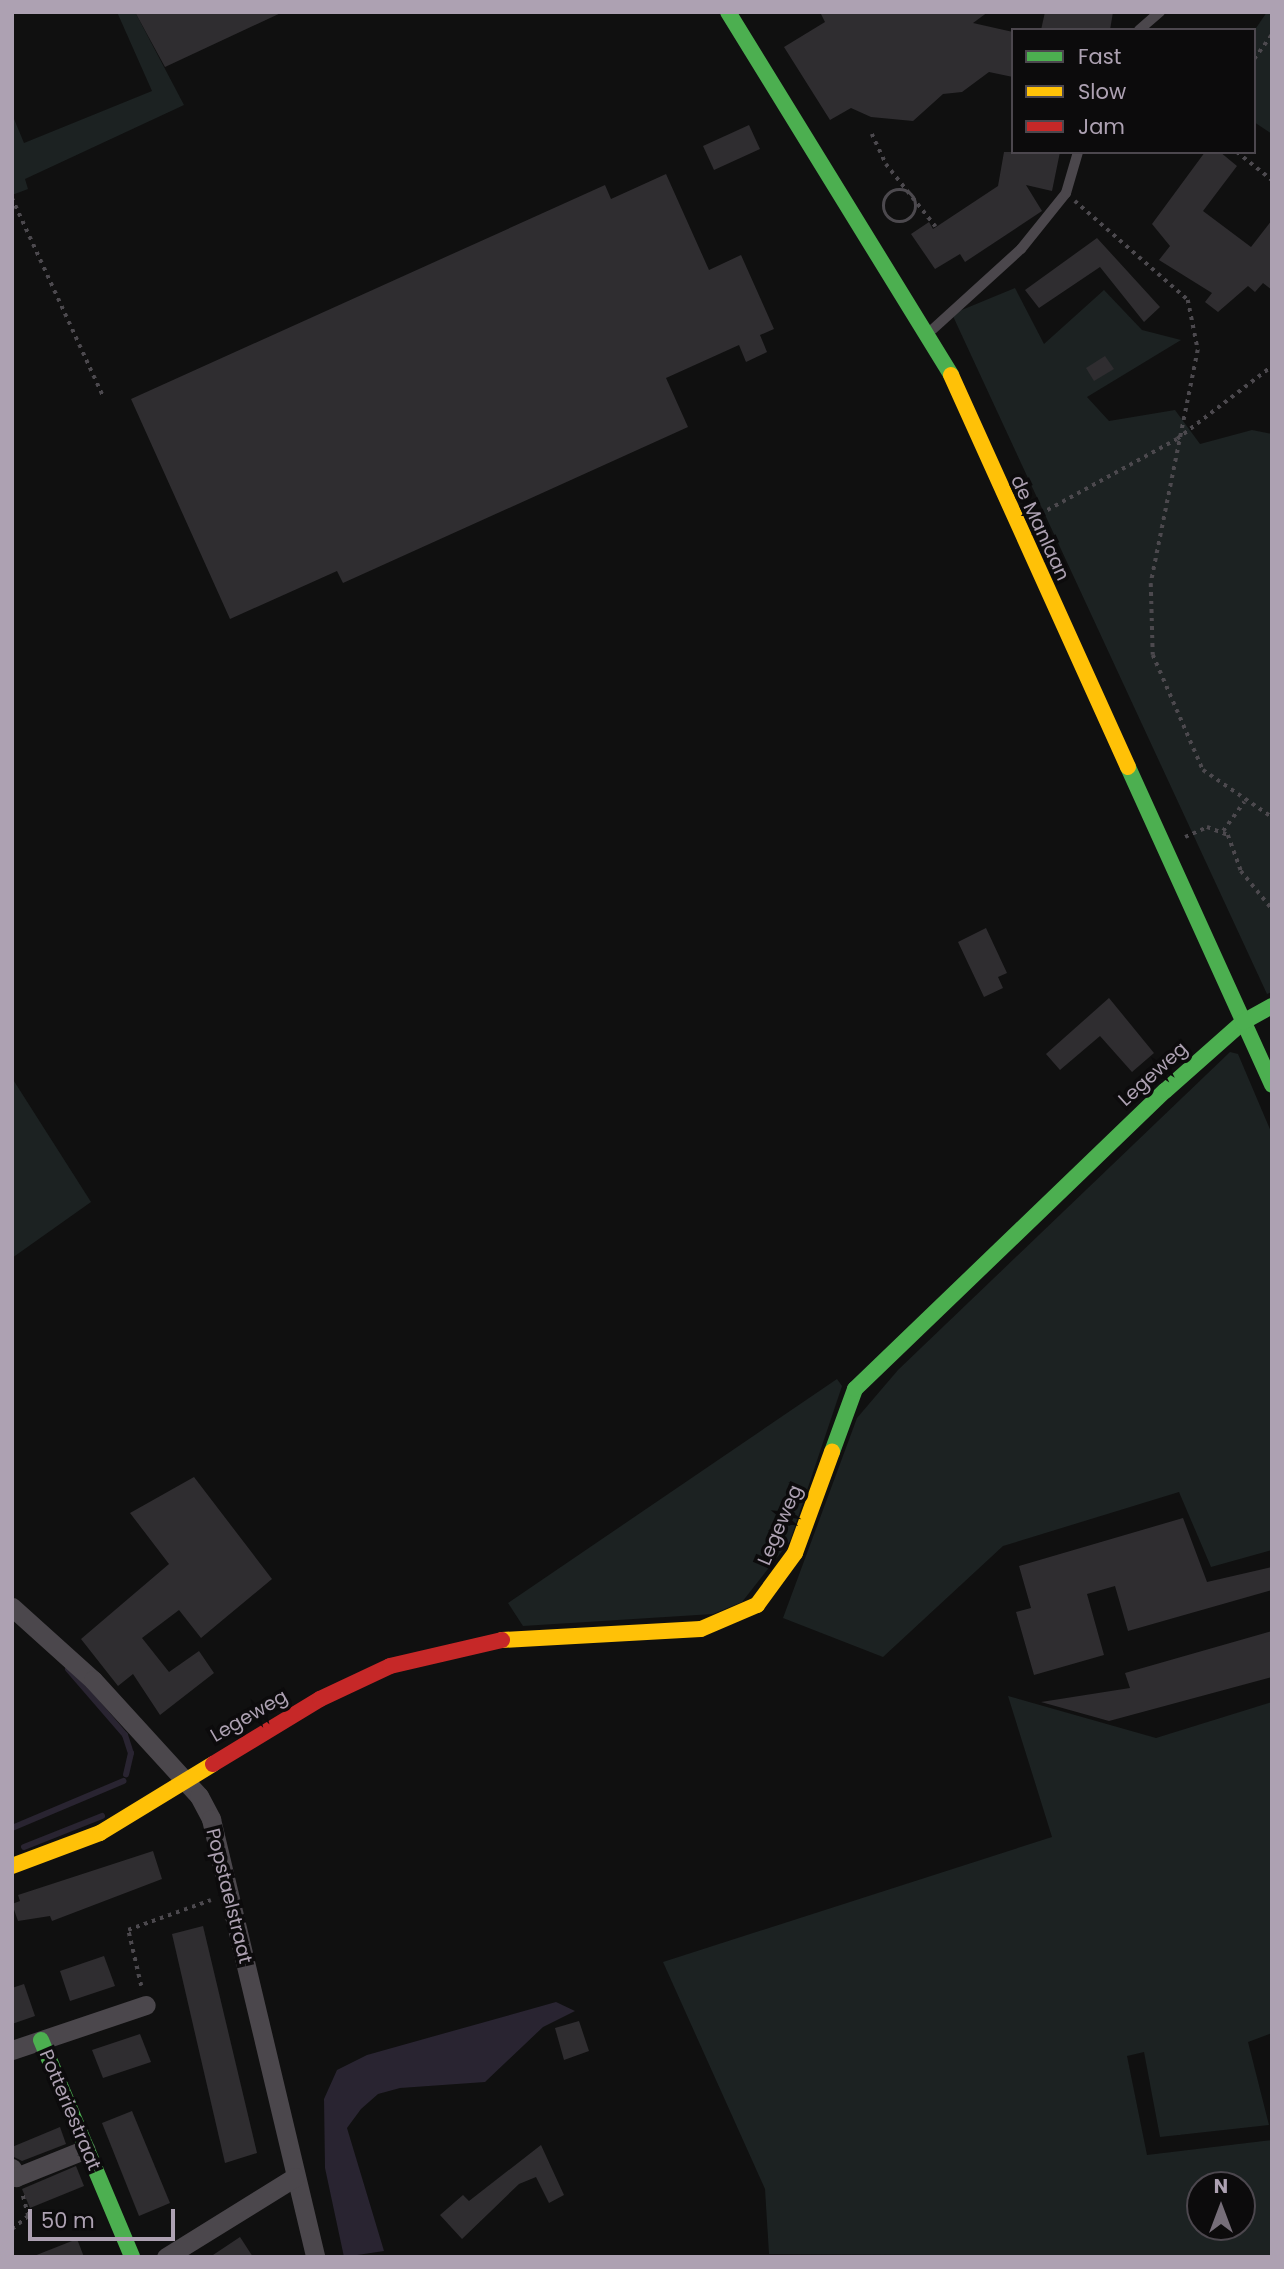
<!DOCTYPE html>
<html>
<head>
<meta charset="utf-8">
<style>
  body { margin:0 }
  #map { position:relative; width:1284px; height:2269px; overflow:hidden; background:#101010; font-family:Poppins,sans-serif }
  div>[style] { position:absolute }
  .green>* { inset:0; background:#1c2222 }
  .water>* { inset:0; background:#292431 }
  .stream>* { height:6px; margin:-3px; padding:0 3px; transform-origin:3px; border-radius:3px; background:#292431 }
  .building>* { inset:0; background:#2f2d30 }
  .path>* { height:3.5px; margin-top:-1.75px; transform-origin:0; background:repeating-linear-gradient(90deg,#4c494e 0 3.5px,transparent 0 8.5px) }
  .path>.ring { margin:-1.75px; padding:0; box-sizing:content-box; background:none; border:3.5px solid #4c494e; border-radius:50% }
  .lane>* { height:10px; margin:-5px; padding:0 5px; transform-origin:5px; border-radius:5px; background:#4b474c }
  .street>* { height:19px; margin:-9.5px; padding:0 9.5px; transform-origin:9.5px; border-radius:9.5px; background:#4b474c }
  .fast>* { height:16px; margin:-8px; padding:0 8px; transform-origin:8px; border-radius:8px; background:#4caf50 }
  .slow>* { height:16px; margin:-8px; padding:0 8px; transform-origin:8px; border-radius:8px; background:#ffc107 }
  .jam>* { height:16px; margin:-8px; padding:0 8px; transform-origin:8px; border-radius:8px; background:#c62828 }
  span { translate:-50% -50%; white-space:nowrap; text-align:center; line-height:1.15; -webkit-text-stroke:7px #0c0b0c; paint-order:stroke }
  .street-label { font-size:19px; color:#ada1b2 }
  .frame { position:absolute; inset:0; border:14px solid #ada1b2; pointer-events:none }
  .legend { position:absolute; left:1011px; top:28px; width:245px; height:126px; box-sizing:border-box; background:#0c0b0c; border:2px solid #4c474e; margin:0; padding:9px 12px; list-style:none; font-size:21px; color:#ada1b2 }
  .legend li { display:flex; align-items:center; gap:14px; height:35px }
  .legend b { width:35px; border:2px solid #4c474e }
  .north { position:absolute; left:1186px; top:2171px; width:70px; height:70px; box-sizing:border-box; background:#0c0b0c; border:2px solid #4c474e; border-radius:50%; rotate:0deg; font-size:19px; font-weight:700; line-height:28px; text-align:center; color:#ada1b2 }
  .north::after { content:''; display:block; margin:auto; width:24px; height:32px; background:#766e79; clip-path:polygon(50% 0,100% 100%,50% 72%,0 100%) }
  .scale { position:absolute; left:28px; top:2209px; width:147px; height:32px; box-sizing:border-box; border:4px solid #ada1b2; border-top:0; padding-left:9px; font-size:21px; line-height:24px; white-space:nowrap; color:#ada1b2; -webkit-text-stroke:5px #0c0b0c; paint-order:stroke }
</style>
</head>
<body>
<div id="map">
  <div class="green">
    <div style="clip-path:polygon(117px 12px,135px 12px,184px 105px,25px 179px,28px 189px,12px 195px,12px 114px,24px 143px,152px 91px)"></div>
    <div style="clip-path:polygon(1267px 12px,1272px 12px,1272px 134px,1254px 122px,1254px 31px)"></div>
    <div style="clip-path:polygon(1015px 288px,1044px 344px,1104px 290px,1142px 330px,1181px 340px,1087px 397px,1109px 421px,1175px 410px,1200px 444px,1252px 430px,1272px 434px,1272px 992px,1267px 994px,952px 314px)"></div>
    <div style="clip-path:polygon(1230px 1052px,1238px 1054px,1272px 1134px,1272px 1550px,1211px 1567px,1179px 1492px,1003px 1546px,883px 1657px,783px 1618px,857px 1418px,898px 1370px)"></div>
    <div style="clip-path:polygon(12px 1078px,91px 1202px,12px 1258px)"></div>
    <div style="clip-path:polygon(837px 1379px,842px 1386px,790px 1541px,742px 1602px,713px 1614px,523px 1626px,508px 1603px)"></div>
    <div style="clip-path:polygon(evenodd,1008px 1696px,1156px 1738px,1272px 1702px,1272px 2033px,1248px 2042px,1269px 2125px,1160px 2137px,1144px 2052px,1127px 2056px,1147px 2155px,1272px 2140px,1272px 2257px,769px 2254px,765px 2189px,663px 1962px,1052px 1837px,1008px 1696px,1200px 2185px,1242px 2185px,1242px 2227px,1200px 2227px,1200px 2185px)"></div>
  </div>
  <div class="water">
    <div style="clip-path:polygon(556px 2002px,575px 2011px,543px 2027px,485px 2082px,400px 2088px,378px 2094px,361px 2109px,347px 2128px,384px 2251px,344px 2257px,325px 2168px,324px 2099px,337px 2070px,367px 2055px)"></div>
  </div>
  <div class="stream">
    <div style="left:68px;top:1669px;width:87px;rotate:49.2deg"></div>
    <div style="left:125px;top:1735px;width:19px;rotate:72deg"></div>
    <div style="left:131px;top:1753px;width:22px;rotate:103deg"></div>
    <div style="left:12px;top:1828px;width:121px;rotate:-22.9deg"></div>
    <div style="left:24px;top:1847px;width:84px;rotate:-21.7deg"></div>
  </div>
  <div class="building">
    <div style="clip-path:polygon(135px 12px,283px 12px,165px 67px)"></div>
    <div style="clip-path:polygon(820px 12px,988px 12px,973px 23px,1013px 32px,1013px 77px,989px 72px,962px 92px,943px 94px,913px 121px,871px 117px,851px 108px,830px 120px,784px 47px,825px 22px)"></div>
    <div style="clip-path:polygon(1045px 12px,1113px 12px,1110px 30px,1041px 30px)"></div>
    <div style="clip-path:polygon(749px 125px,760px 149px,714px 170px,703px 146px)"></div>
    <div style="clip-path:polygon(1004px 152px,1060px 152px,1052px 191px,1026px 185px,1042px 211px,965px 262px,960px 254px,935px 269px,911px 234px,929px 222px,933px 229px,998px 186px)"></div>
    <div style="clip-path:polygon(1205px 152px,1220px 152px,1237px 166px,1203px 211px,1251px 247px,1272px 220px,1272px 290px,1263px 283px,1255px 292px,1248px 286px,1218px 312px,1205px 302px,1212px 293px,1159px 260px,1170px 246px,1152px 224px)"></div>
    <div style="clip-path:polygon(666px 174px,709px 270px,741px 255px,774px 329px,760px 335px,767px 352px,746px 362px,739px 345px,666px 378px,688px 427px,343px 583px,337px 571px,230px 619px,131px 399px,605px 185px,611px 199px)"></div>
    <div style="clip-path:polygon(1097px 238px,1160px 307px,1144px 322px,1100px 267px,1039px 308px,1025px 290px)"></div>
    <div style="clip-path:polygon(1105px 356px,1114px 369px,1094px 381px,1086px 368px)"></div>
    <div style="clip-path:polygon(986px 928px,1007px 973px,998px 977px,1003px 988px,984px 997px,958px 942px)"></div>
    <div style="clip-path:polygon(1109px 998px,1154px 1053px,1132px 1072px,1100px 1036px,1060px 1070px,1046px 1054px)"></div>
    <div style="clip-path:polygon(194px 1477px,272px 1579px,201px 1638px,179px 1610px,142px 1638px,169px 1672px,199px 1651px,214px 1673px,160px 1715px,133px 1674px,118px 1686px,81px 1639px,169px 1564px,130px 1513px)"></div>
    <div style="clip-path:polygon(1183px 1518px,1207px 1582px,1272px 1567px,1272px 1590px,1128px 1631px,1115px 1586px,1087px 1594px,1104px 1655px,1034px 1675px,1016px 1612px,1031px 1608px,1019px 1566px)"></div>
    <div style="clip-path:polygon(1272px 1631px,1272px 1677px,1109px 1721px,1041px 1702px,1130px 1688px,1125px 1673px)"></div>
    <div style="clip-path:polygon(153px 1851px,162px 1879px,52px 1921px,50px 1916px,18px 1921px,12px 1904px,20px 1901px,18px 1895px)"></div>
    <div style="clip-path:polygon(203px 1926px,257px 2153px,225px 2163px,172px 1934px)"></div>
    <div style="clip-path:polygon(104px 1956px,115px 1986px,70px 2001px,60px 1971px)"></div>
    <div style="clip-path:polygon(24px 1984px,35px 2016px,12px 2024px,12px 1988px)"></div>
    <div style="clip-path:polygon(579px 2021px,589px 2051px,564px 2060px,555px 2028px)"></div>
    <div style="clip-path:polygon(140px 2034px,151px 2062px,103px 2078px,92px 2050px)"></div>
    <div style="clip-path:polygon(132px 2111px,170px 2203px,139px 2216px,102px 2123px)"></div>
    <div style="clip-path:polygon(60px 2127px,66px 2144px,22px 2161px,12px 2156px,12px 2147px)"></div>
    <div style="clip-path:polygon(541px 2145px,564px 2195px,549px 2203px,536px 2177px,519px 2184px,462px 2239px,440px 2215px,463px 2195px,469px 2201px)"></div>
    <div style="clip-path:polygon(76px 2166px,84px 2186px,30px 2208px,22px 2189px)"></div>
    <div style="clip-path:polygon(240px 2237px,253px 2257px,210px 2257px)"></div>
    <div style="clip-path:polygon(77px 2239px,84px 2257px,34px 2257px,34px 2256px)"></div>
  </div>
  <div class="path">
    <div style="left:1254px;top:59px;width:31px;rotate:-54deg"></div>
    <div style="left:872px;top:134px;width:33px;rotate:65deg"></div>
    <div style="left:886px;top:164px;width:80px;rotate:51.6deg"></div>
    <div style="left:1237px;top:152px;width:45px;rotate:38.7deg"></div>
    <div class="ring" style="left:884px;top:190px;width:28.5px;height:28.5px"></div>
    <div style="left:12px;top:198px;width:220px;rotate:65.3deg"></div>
    <div style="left:1075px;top:201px;width:150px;rotate:41.2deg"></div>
    <div style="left:1188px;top:300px;width:51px;rotate:78.7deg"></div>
    <div style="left:1198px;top:350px;width:239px;rotate:101.4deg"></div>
    <div style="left:1151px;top:584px;width:71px;rotate:88.4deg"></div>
    <div style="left:1153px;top:655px;width:125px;rotate:66.5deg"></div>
    <div style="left:1203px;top:770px;width:83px;rotate:34.3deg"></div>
    <div style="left:1040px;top:514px;width:156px;rotate:-28.7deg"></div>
    <div style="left:1177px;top:439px;width:120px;rotate:-37.5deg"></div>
    <div style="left:1223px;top:831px;width:36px;rotate:-54deg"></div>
    <div style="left:1185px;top:837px;width:24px;rotate:-24deg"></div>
    <div style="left:1207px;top:827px;width:22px;rotate:21deg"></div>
    <div style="left:1228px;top:835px;width:38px;rotate:70deg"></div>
    <div style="left:1241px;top:871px;width:49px;rotate:50.8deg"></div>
    <div style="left:141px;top:1986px;width:57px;rotate:-103.1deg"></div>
    <div style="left:128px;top:1930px;width:88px;rotate:-19.9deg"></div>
    <div style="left:12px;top:2229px;width:21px;rotate:-39deg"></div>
    <div style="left:28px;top:2216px;width:23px;rotate:-105deg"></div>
  </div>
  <div class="lane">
    <div style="left:1139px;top:30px;width:28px;rotate:-41deg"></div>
    <div style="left:933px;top:329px;width:119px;rotate:-42.3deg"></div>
    <div style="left:1021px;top:249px;width:72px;rotate:-51.2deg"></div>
    <div style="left:1066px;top:193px;width:43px;rotate:-73.7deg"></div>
  </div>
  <div class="street">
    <div style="left:12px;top:1607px;width:109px;rotate:42deg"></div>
    <div style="left:93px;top:1680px;width:157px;rotate:47.6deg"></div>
    <div style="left:199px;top:1796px;width:26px;rotate:62deg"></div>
    <div style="left:211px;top:1819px;width:450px;rotate:76.6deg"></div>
    <div style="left:12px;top:2050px;width:141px;rotate:-18.6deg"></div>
    <div style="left:12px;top:2168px;width:10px;rotate:66deg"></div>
    <div style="left:16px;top:2177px;width:75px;rotate:-21.8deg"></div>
    <div style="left:166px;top:2257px;width:152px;rotate:-31.8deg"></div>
  </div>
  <div class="fast">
    <div style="left:728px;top:12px;width:426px;rotate:58.4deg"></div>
    <div style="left:1128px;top:767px;width:349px;rotate:65.6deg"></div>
    <div style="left:832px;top:1452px;width:67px;rotate:-69.9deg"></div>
    <div style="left:855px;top:1389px;width:430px;rotate:-43.9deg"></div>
    <div style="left:1165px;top:1091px;width:104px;rotate:-41.5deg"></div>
    <div style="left:1243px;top:1022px;width:33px;rotate:-29deg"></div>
    <div style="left:41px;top:2040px;width:235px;rotate:67.2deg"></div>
  </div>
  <div class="slow">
    <div style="left:951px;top:375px;width:430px;rotate:65.7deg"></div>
    <div style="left:502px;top:1640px;width:199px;rotate:-3.2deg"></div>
    <div style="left:701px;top:1629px;width:61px;rotate:-23.2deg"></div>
    <div style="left:757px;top:1605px;width:64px;rotate:-53.8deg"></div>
    <div style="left:795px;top:1553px;width:108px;rotate:-69.9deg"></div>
    <div style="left:12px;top:1866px;width:94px;rotate:-20.6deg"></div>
    <div style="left:100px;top:1833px;width:132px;rotate:-31.4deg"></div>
  </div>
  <div class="jam">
    <div style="left:213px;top:1764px;width:125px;rotate:-31.3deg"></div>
    <div style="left:320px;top:1699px;width:77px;rotate:-25.2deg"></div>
    <div style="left:390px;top:1666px;width:115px;rotate:-13.1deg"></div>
  </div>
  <div class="street-label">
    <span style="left:1040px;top:528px;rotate:65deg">de Manlaan</span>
    <span style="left:1153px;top:1074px;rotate:-42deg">Legeweg</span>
    <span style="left:780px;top:1525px;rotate:-67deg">Legeweg</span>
    <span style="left:249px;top:1716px;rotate:-30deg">Legeweg</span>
    <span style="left:229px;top:1896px;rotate:76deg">Popstaelstraat</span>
    <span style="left:70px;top:2110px;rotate:67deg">Potteriestraat</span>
  </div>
  <div class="frame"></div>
  <ul class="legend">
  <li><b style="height:9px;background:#4caf50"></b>Fast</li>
  <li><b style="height:9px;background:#ffc107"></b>Slow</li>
  <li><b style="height:9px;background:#c62828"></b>Jam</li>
  </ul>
  <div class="north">N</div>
  <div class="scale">50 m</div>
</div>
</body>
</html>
